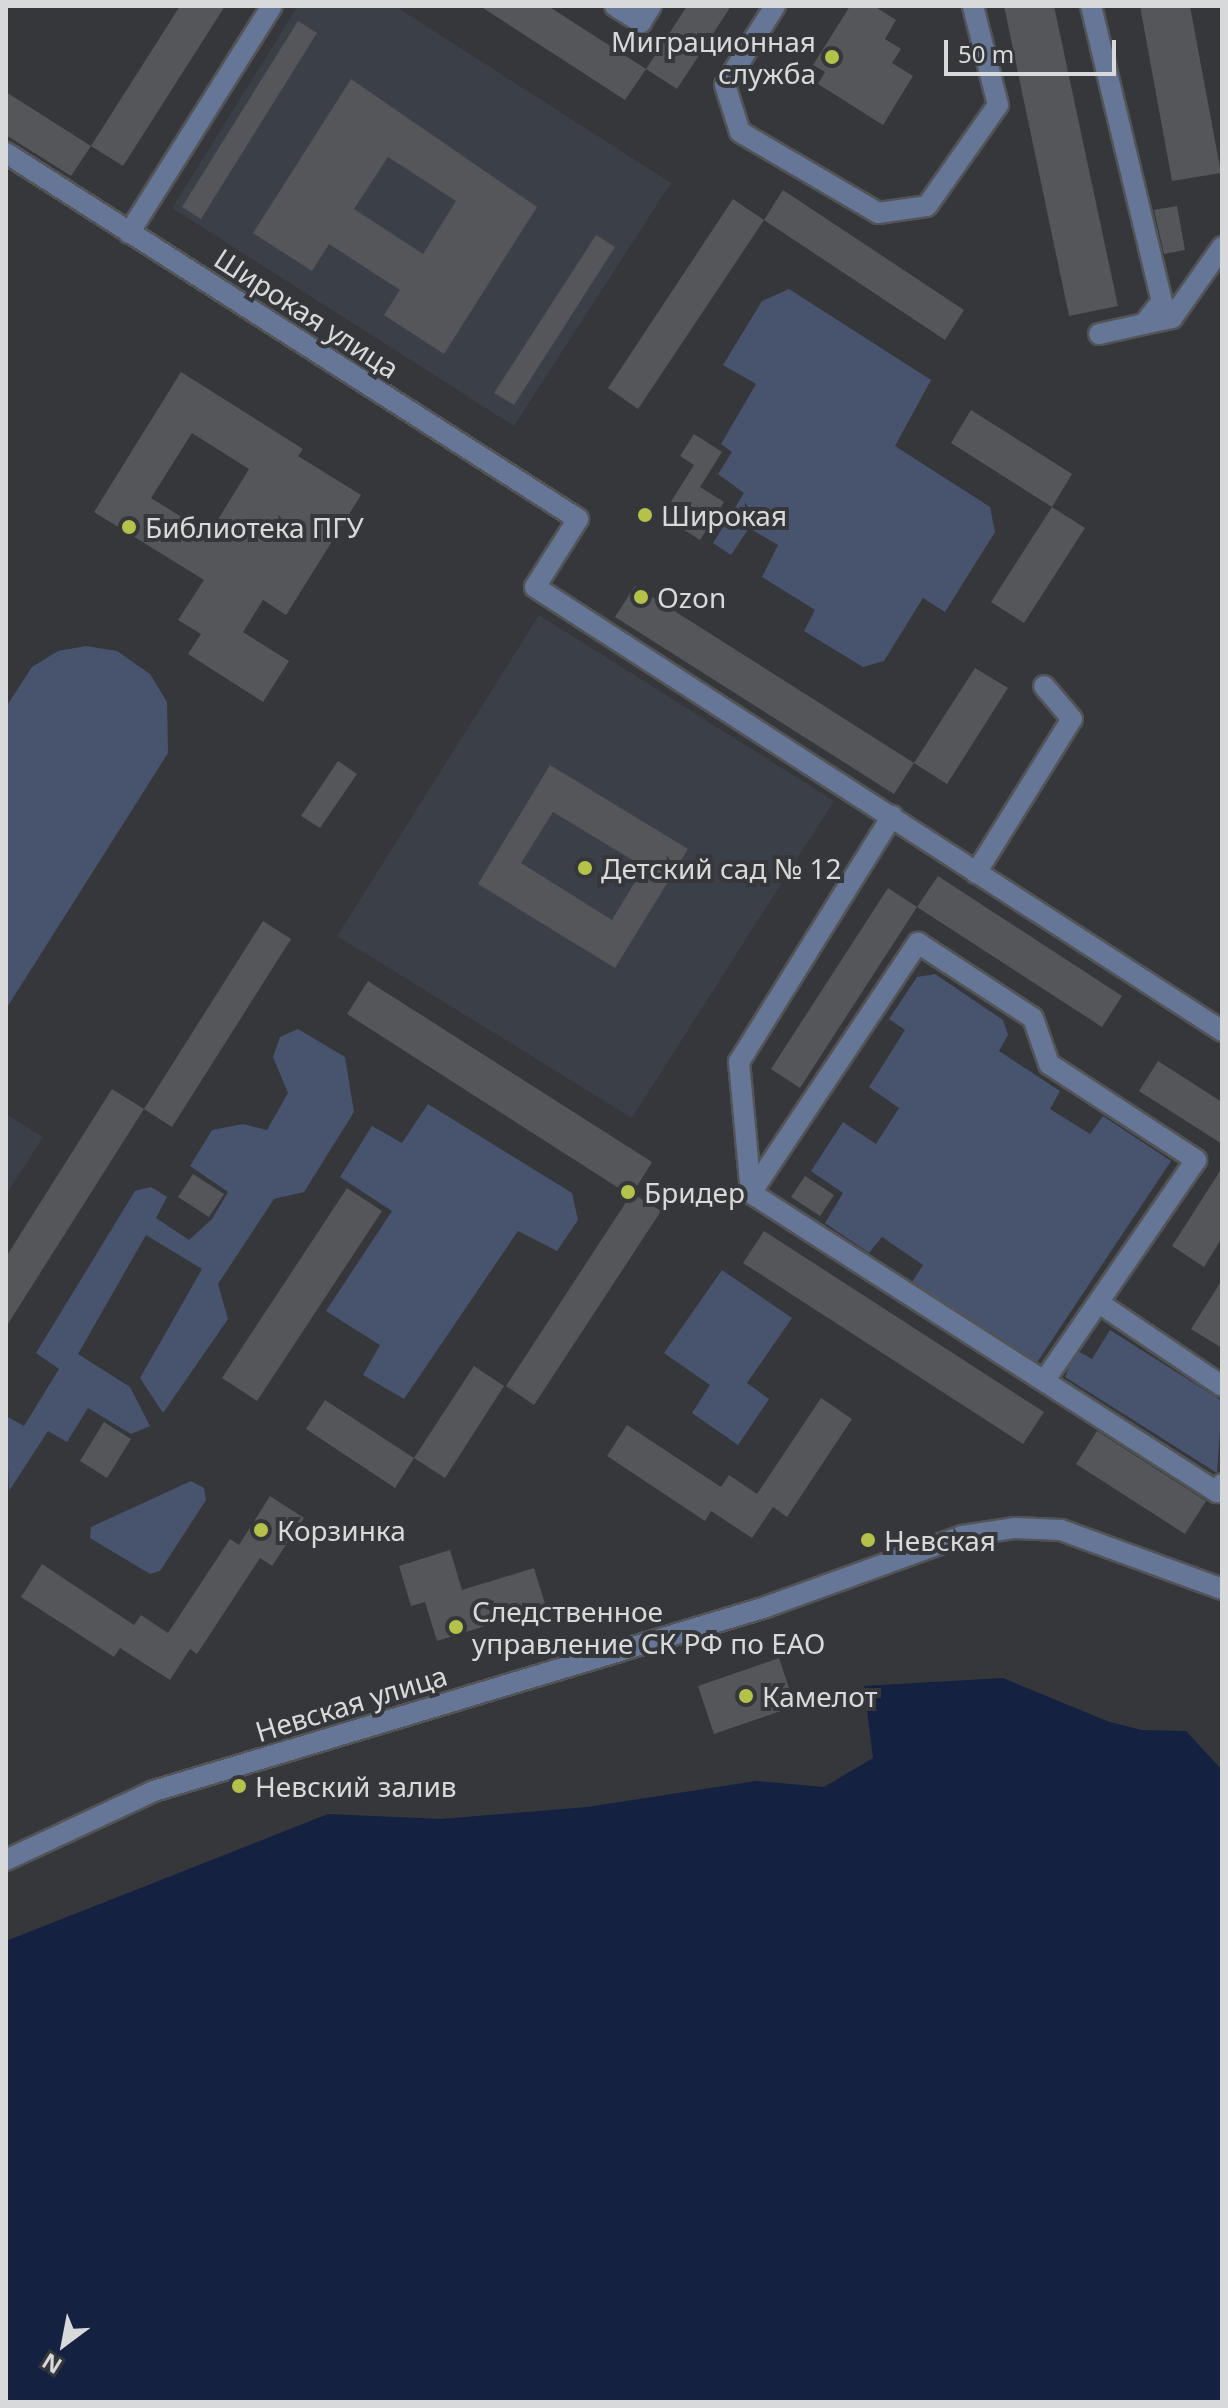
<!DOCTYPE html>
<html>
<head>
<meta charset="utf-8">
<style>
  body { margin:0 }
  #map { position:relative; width:1228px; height:2408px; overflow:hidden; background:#35373a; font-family:"Noto Sans",sans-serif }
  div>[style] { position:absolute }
  .built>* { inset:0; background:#3b3f48 }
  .green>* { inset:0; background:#48546e }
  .water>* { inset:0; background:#142141 }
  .building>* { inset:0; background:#54565a }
  .roads { filter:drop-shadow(2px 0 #525457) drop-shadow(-2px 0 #525457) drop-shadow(0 2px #525457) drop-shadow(0 -2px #525457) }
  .minor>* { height:20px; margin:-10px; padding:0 10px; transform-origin:10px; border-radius:10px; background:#667697 }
  .dots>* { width:22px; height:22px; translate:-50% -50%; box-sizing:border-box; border:4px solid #35373a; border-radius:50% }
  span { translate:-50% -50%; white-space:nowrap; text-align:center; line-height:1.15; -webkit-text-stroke:8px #35373a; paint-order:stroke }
  .poi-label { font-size:28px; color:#d8d9db }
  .right { translate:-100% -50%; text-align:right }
  .left { translate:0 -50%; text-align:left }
  .street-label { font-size:28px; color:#d8d9db }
  .frame { position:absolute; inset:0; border:8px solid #d8d9db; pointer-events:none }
  .north { position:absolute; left:24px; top:2304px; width:80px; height:80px; -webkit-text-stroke:6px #35373a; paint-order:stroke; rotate:212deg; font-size:22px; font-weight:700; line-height:32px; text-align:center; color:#d8d9db }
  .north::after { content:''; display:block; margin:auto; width:28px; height:36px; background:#d8d9db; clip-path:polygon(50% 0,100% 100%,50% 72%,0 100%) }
  .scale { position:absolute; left:944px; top:40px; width:172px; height:36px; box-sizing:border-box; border:4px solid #d8d9db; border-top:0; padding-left:10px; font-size:24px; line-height:28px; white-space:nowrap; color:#d8d9db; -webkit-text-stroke:6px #35373a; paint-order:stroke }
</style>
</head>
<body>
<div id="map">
  <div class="built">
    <div style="clip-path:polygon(298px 6px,395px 6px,671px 183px,514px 426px,172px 208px)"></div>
    <div style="clip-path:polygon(539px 615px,834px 801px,632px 1118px,337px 936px)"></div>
    <div style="clip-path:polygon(6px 1114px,43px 1137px,6px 1195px)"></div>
  </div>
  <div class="green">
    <div style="clip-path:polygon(789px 289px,931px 380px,895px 446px,990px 507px,995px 532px,945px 612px,923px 598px,884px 661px,863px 667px,804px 631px,815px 610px,762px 577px,778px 545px,749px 528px,731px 555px,713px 543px,744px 493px,718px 474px,732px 452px,721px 444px,756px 384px,723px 365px,762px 301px)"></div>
    <div style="clip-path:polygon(86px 646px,117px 651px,150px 674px,167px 702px,168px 753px,6px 1009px,6px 707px,32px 667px,58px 651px)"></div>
    <div style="clip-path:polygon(935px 974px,1003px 1020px,1008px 1035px,999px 1051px,1060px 1091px,1050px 1109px,1090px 1134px,1103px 1116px,1171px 1161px,1036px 1364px,912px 1282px,923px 1265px,882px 1237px,869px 1253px,825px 1223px,843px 1193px,811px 1171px,843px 1122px,876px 1144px,899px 1108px,869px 1087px,905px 1030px,889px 1019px,917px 977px)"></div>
    <div style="clip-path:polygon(298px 1029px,345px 1057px,354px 1112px,304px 1192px,274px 1199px,218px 1284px,228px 1319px,163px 1413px,140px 1378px,202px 1269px,146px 1235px,78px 1354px,130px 1387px,150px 1426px,131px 1434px,88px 1408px,67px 1442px,48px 1431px,9px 1491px,6px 1416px,24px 1426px,59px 1369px,36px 1353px,135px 1191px,151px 1187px,167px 1197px,156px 1218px,189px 1240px,212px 1219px,228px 1192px,190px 1166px,212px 1130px,243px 1124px,267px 1130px,288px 1093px,273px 1057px,280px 1037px)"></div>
    <div style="clip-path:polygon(428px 1104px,572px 1193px,578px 1220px,557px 1251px,518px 1231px,404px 1399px,363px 1375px,380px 1345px,326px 1311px,392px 1211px,340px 1177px,372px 1126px,402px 1143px)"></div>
    <div style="clip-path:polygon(722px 1270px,792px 1318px,747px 1383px,769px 1399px,738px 1445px,692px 1413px,710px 1385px,664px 1353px)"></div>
    <div style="clip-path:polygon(1110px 1330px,1222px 1401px,1217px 1473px,1065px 1377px,1076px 1350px,1092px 1359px)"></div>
    <div style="clip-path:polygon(191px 1481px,204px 1488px,206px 1500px,160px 1571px,150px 1574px,90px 1538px,91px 1527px)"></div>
  </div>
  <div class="water">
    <div style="clip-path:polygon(1003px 1678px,1107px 1721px,1141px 1730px,1186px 1731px,1222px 1770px,1222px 2402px,6px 2402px,6px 1941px,328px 1814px,441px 1819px,587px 1807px,756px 1781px,824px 1787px,873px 1758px,864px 1686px)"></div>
  </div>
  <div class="building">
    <div style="clip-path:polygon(180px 6px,225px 6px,123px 166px,91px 146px)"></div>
    <div style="clip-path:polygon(480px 6px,548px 6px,646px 69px,625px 100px)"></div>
    <div style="clip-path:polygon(687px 6px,731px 6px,677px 89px,646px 69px)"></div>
    <div style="clip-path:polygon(850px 6px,874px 6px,896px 20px,885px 39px,901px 49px,892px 63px,913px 76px,883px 125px,818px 84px,825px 72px,813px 65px)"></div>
    <div style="clip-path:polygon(1004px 6px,1054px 6px,1118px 306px,1069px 316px)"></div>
    <div style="clip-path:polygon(1140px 6px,1190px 6px,1221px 173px,1172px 181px)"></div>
    <div style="clip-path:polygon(298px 21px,317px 33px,201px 219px,182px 207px)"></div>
    <div style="clip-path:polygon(evenodd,351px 79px,537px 207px,444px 354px,384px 315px,400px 290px,329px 244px,312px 271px,253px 233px,351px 79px,388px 157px,456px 201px,423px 254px,354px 209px,388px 157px)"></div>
    <div style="clip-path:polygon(6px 92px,91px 146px,71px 176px,6px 135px)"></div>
    <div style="clip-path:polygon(783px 190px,964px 310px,945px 340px,764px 220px)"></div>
    <div style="clip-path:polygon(733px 199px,764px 220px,638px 409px,608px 388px)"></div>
    <div style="clip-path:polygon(1177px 206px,1185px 250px,1164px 254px,1154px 210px)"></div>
    <div style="clip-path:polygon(596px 235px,615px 247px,514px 405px,494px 393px)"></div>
    <div style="clip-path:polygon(evenodd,181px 372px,303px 449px,298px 456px,361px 495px,286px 615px,263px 600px,243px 632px,289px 661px,263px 702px,188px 654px,201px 634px,178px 620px,204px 580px,94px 512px,181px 372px,192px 433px,249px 469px,209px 534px,151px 498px,192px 433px)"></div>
    <div style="clip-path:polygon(971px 410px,1072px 474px,1052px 507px,951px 443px)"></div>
    <div style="clip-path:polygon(694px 434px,722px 452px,700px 487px,724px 502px,700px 540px,662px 516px,694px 465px,680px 456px)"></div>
    <div style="clip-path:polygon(1052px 507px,1085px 528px,1024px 623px,991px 602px)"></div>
    <div style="clip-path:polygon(635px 586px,914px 763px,894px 794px,615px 617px)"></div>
    <div style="clip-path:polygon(975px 668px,1008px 688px,947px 784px,914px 763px)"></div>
    <div style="clip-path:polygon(338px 761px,357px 774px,320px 828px,301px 816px)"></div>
    <div style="clip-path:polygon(evenodd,550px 765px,688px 849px,615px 968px,478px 884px,550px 765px,553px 812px,644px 867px,612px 920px,521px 863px,553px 812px)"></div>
    <div style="clip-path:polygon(938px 876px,1122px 996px,1102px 1027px,917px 907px)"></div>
    <div style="clip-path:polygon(888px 888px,917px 907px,800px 1088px,771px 1069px)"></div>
    <div style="clip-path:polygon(263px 921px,291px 939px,172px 1127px,144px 1109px)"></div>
    <div style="clip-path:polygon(368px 981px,652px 1162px,631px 1196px,347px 1014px)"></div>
    <div style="clip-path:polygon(1158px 1061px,1222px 1102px,1222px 1144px,1139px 1091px)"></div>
    <div style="clip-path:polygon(112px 1089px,144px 1109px,6px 1327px,6px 1257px)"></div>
    <div style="clip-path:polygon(1222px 1168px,1222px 1238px,1204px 1267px,1172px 1246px)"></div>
    <div style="clip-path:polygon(193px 1174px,224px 1194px,209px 1217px,178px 1197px)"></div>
    <div style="clip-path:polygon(805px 1176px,834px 1195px,820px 1216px,791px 1197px)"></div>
    <div style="clip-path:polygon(347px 1188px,382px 1211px,257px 1401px,222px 1378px)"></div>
    <div style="clip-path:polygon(632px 1193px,661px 1211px,534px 1405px,506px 1386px)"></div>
    <div style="clip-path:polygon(764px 1231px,1044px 1412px,1023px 1444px,743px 1263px)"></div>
    <div style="clip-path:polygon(1222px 1280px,1222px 1348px,1191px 1329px)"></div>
    <div style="clip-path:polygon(474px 1366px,504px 1386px,445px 1478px,414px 1458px)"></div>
    <div style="clip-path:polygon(821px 1398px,852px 1419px,787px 1517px,773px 1507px,752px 1538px,711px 1511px,705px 1521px,607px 1456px,627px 1425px,721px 1487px,729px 1475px,757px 1494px)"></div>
    <div style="clip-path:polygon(325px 1400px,414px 1458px,395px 1488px,306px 1429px)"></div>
    <div style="clip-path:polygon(104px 1422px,131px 1439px,107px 1478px,80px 1461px)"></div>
    <div style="clip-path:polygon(1097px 1431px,1206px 1501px,1185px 1534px,1076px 1464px)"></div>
    <div style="clip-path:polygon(270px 1496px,304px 1518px,272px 1566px,260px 1558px,197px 1654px,190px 1649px,170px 1680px,120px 1648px,114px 1657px,21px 1597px,42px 1564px,134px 1625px,141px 1615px,168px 1633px,230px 1539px,239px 1545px)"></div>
    <div style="clip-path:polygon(450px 1550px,462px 1590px,534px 1568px,546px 1607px,437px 1641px,425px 1602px,411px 1606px,399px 1566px)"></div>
    <div style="clip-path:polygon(779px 1658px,795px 1706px,714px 1734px,698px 1686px)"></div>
  </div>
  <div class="roads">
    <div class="minor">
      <div style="left:615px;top:6px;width:31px;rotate:32deg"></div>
      <div style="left:641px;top:22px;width:19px;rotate:-58deg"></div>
      <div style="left:775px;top:6px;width:93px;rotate:122.3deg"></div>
      <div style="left:725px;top:85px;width:49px;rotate:72.3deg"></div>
      <div style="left:740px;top:132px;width:160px;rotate:30.4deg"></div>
      <div style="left:878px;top:213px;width:49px;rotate:-8.1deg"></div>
      <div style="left:927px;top:206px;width:123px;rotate:-54.9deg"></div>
      <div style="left:998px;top:105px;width:102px;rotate:-104.2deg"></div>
      <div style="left:1091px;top:6px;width:303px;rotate:76.5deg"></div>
      <div style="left:1162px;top:301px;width:29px;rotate:128deg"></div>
      <div style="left:1144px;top:324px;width:46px;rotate:167.5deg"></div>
      <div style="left:6px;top:153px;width:679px;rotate:32.61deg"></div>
      <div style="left:578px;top:519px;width:80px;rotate:122.3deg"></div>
      <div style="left:535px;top:587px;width:818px;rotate:32.87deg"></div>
      <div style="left:129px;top:233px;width:268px;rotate:-57.8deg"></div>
      <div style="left:1144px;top:324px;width:29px;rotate:-12deg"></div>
      <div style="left:1172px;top:318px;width:87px;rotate:-54.8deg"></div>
      <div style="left:976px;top:873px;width:181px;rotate:-58.1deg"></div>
      <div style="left:1072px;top:719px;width:43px;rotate:-130.3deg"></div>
      <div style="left:751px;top:1193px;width:301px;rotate:-56.3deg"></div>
      <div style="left:918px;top:943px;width:137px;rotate:33.1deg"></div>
      <div style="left:1033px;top:1018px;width:49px;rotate:70.8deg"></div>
      <div style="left:1049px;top:1064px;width:176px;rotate:33.1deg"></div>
      <div style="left:1196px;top:1160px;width:267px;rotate:124.5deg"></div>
      <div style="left:751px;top:1193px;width:554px;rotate:32.69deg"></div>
      <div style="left:1217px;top:1492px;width:9px;rotate:-58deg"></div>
      <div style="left:751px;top:1193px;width:132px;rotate:-95.2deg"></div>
      <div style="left:739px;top:1062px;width:290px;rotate:-58.1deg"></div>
      <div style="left:1099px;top:1303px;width:148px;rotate:34deg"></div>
      <div style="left:6px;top:1860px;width:163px;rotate:-25deg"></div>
      <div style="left:154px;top:1791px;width:636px;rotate:-16.73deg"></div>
      <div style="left:763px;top:1608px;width:212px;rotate:-19.9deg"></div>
      <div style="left:962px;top:1536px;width:54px;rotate:-8.6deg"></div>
      <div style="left:1015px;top:1528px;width:46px;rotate:2.5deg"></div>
      <div style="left:1061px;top:1530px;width:171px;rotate:20.1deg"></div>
    </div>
  </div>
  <div class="dots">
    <div style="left:832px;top:57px;background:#b5c249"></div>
    <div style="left:645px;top:515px;background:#b5c249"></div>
    <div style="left:129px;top:527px;background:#b5c249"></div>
    <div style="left:641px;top:597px;background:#b5c249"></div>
    <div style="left:585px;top:868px;background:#b5c249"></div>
    <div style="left:628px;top:1192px;background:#b5c249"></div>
    <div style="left:261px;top:1530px;background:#b5c249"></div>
    <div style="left:868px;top:1540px;background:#b5c249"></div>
    <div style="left:456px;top:1627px;background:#b5c249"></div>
    <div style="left:746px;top:1696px;background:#b5c249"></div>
    <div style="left:239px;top:1786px;background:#b5c249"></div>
  </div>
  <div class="poi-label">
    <span class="right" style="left:816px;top:57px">Миграционная<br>служба</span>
    <span class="left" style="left:661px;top:515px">Широкая</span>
    <span class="left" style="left:145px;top:527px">Библиотека ПГУ</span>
    <span class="left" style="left:657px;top:597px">Ozon</span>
    <span class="left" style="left:601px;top:868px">Детский сад № 12</span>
    <span class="left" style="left:644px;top:1192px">Бридер</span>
    <span class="left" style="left:277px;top:1530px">Корзинка</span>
    <span class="left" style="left:884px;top:1540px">Невская</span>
    <span class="left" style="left:472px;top:1627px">Следственное<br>управление СК РФ по ЕАО</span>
    <span class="left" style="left:762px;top:1696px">Камелот</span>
    <span class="left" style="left:255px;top:1786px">Невский залив</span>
  </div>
  <div class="street-label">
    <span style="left:307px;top:313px;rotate:33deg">Широкая улица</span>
    <span style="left:351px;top:1703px;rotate:-17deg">Невская улица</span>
  </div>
  <div class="frame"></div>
  <div class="north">N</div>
  <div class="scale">50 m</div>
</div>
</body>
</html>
